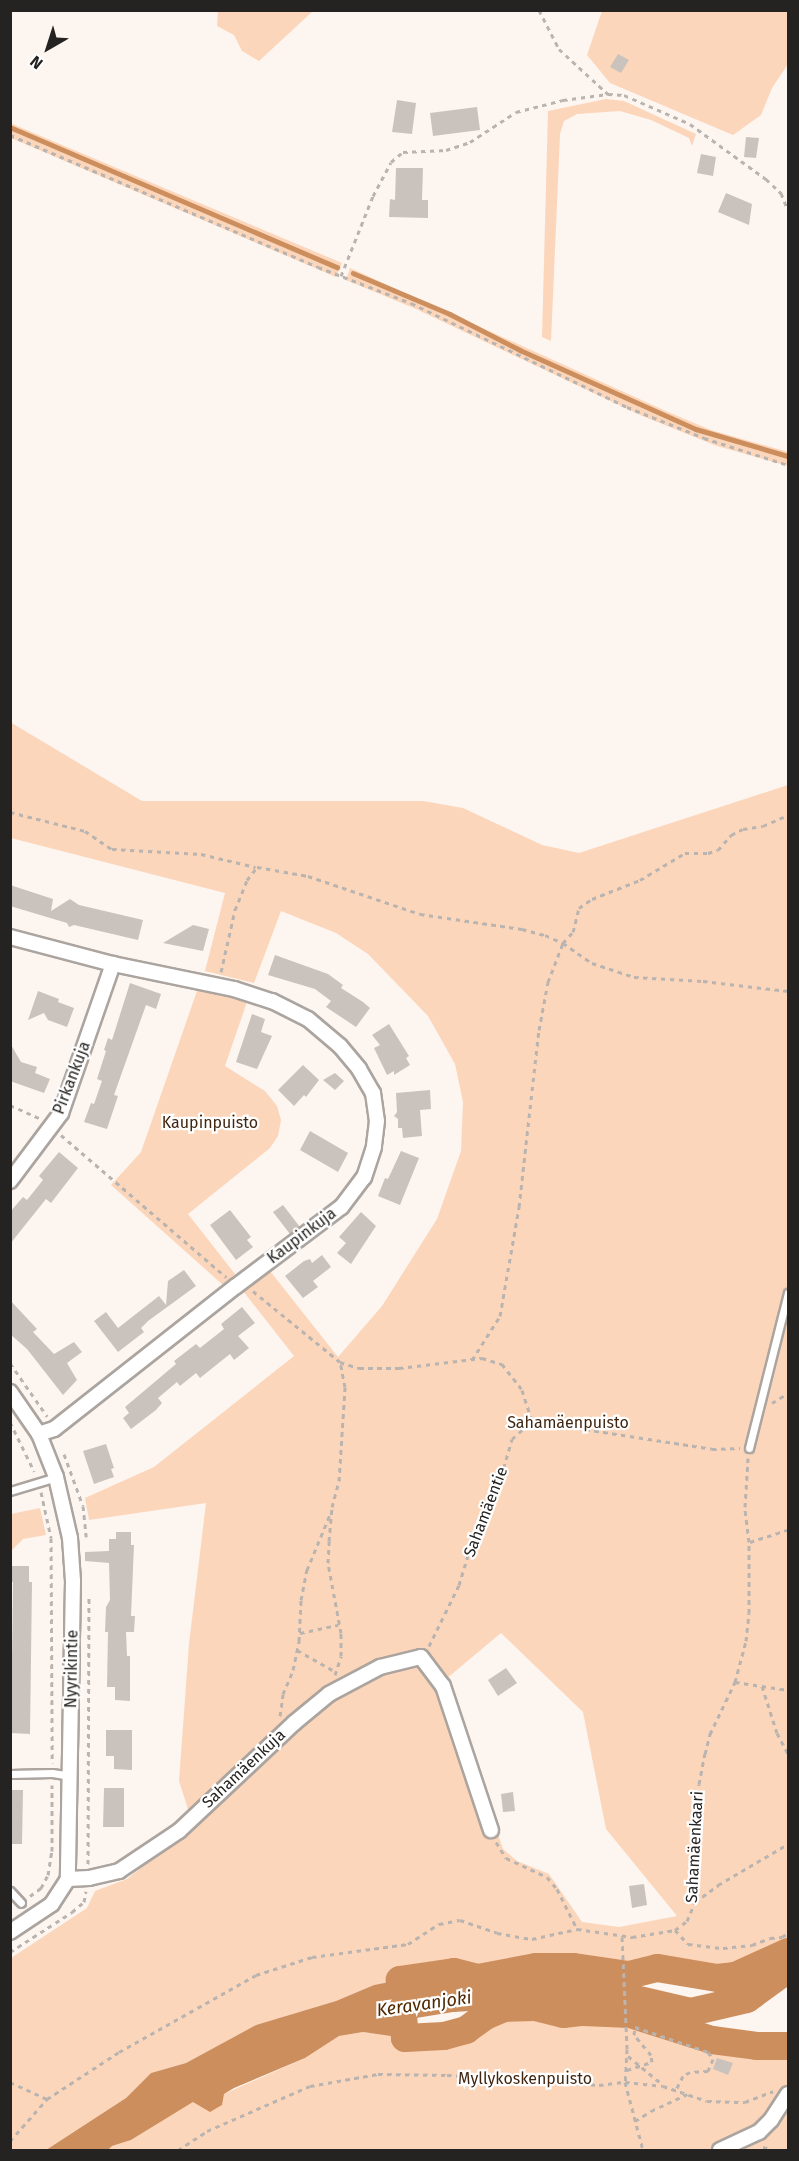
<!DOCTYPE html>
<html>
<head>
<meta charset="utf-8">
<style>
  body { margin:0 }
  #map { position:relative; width:799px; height:2161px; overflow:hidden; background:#fdf5f0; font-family:"Fira Sans",sans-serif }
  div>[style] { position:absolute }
  .green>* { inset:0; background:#fcd6ba }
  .water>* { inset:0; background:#cd8e5e }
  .stream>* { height:4.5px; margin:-2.25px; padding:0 2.25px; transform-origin:2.25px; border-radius:2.25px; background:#cd8e5e }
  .river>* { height:28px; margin:-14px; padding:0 14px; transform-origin:14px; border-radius:14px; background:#cd8e5e }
  .building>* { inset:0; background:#cac3bd }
  .path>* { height:3px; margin-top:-1.5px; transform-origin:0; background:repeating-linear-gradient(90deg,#bab4b0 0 4.5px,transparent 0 9px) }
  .roads { filter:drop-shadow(2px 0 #aba49f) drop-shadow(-2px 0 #aba49f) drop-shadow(0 2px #aba49f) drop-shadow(0 -2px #aba49f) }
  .service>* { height:7px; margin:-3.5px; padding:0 3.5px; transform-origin:3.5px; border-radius:3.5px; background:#fff }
  .minor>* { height:14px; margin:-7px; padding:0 7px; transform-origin:7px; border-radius:7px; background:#fff }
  span { translate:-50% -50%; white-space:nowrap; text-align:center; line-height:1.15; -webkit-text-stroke:4.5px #fff; paint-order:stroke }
  .street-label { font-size:16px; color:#252321 }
  .park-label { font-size:16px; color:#402610 }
  .water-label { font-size:18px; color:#502700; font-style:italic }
  .frame { position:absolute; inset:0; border:12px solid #252321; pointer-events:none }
  .north { position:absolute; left:18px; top:18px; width:60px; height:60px; -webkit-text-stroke:4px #fff; paint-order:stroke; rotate:219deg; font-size:16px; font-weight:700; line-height:24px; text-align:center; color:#252321 }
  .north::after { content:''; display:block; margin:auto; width:21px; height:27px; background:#252321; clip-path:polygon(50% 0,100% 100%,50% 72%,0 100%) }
</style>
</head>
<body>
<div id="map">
  <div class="green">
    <div style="clip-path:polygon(218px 11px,218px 10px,313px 11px,259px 61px,242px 51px,234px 35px,217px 26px)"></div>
    <div style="clip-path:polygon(602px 11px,788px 11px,788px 64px,772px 88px,761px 115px,733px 135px,610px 83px,587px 55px)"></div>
    <div style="clip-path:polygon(606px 99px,624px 101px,696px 134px,692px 146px,689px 138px,651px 120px,620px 111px,577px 114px,564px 121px,560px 134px,551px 341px,542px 337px,548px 111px)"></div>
    <div style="clip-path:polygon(10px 123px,342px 263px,336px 277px,11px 138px)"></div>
    <div style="clip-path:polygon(350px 268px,668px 412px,711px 430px,788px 452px,788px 466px,717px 446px,640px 415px,416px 309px,346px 280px)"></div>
    <div style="clip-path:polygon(evenodd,10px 722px,142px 801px,423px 801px,463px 808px,542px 845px,579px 853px,788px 785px,788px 1952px,735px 1976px,717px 1978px,657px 1968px,629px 1975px,573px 1967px,536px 1967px,478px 1978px,454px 1972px,374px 1985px,336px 2001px,256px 2025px,186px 2063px,151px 2073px,126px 2098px,46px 2150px,11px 2150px,11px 1958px,87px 1908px,95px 1891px,127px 1879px,198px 1823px,189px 1812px,179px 1781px,189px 1644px,206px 1503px,89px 1520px,85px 1498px,154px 1467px,294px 1356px,243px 1291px,270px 1271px,338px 1357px,382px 1306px,437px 1219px,461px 1151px,463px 1102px,455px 1064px,428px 1016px,368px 954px,336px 933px,281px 911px,254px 983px,205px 971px,225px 893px,11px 838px,10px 722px,501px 1633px,583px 1712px,606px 1829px,677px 1916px,619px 1927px,582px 1922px,549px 1874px,517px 1861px,503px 1849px,446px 1679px,501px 1633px)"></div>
    <div style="clip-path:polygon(198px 988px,248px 999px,225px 1066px,265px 1091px,277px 1106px,281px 1120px,278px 1136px,270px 1148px,188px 1214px,235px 1274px,223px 1285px,111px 1185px,141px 1152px)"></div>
    <div style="clip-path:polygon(40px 1508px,46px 1535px,23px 1539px,11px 1551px,11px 1514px)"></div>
    <div style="clip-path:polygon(535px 2007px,563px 2014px,583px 2012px,630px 2014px,712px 2040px,757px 2046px,788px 2046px,788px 2150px,108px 2150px,112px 2146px,131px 2140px,193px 2102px,224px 2094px,305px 2058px,339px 2036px,363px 2032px,423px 2039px,444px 2036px,466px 2030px,485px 2016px,504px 2008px)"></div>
  </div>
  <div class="water">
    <div style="clip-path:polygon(400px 1980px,405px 2038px,363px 2032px,339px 2036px,305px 2058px,234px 2088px,224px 2094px,222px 2105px,210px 2112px,193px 2102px,131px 2140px,112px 2146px,108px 2150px,46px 2150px,126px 2098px,151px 2073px,186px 2063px,256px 2025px,336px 2001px,374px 1985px)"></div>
  </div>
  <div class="stream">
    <div style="left:10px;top:127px;width:356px;rotate:23.2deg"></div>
    <div style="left:353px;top:273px;width:105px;rotate:22.9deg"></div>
    <div style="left:450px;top:314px;width:79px;rotate:27.2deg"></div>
    <div style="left:520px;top:350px;width:193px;rotate:24.2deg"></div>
    <div style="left:696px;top:429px;width:96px;rotate:16.4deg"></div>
  </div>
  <div class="river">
    <div style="left:788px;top:1952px;width:58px;rotate:155.6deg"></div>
    <div style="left:735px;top:1976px;width:18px;rotate:174deg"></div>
    <div style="left:717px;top:1978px;width:61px;rotate:-170.5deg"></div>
    <div style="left:657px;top:1968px;width:29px;rotate:166deg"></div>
    <div style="left:629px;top:1975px;width:57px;rotate:-171.9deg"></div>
    <div style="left:573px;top:1967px;width:37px;rotate:180deg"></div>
    <div style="left:536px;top:1967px;width:59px;rotate:169.3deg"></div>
    <div style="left:478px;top:1978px;width:25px;rotate:-166deg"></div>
    <div style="left:454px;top:1972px;width:55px;rotate:171.6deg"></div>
    <div style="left:400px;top:1980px;width:58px;rotate:85.1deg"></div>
    <div style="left:405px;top:2038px;width:39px;rotate:-3deg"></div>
    <div style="left:444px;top:2036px;width:23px;rotate:-15deg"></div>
    <div style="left:466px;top:2030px;width:24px;rotate:-36deg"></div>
    <div style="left:485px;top:2016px;width:21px;rotate:-23deg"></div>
    <div style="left:504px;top:2008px;width:31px;rotate:-2deg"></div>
    <div style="left:535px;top:2007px;width:29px;rotate:14deg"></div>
    <div style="left:563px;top:2014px;width:20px;rotate:-6deg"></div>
    <div style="left:583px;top:2012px;width:47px;rotate:2.4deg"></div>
    <div style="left:630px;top:2014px;width:86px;rotate:17.6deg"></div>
    <div style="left:712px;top:2040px;width:45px;rotate:7.6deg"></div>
    <div style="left:757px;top:2046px;width:31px"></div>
    <div style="left:385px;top:2009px;width:68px;rotate:-9.3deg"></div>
    <div style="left:452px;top:1998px;width:144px;rotate:-3.2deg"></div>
    <div style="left:596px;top:1990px;width:98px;rotate:13deg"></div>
    <div style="left:691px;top:2012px;width:57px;rotate:-13.1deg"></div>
    <div style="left:747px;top:1999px;width:51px;rotate:-36.2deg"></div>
  </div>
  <div class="building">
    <div style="clip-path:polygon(618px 54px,629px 60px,621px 73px,610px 67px)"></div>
    <div style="clip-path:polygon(397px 100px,416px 103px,412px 134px,392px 132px)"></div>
    <div style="clip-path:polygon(477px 107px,480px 130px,433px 136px,430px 113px)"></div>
    <div style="clip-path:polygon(746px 137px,759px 138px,756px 158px,744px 157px)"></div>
    <div style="clip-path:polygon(701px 154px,716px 157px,713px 176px,697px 173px)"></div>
    <div style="clip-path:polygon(396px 168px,423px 168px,422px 200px,428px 200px,428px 218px,389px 217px,390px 199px,395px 200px)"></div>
    <div style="clip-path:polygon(726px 193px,752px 204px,749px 225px,718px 212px)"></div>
    <div style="clip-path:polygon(10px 885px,53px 899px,51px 911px,70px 899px,79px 905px,143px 920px,138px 940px,74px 925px,69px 927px,67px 923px,10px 906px)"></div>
    <div style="clip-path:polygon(193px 925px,209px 929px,203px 951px,163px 943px)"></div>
    <div style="clip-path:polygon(275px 955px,328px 974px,343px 985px,341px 988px,363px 1002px,370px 1008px,356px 1027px,326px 1007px,331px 1001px,315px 989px,268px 975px)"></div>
    <div style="clip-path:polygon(130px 983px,161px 994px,156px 1009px,146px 1005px,114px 1095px,118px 1096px,107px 1129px,84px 1122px,91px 1103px,94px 1104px,102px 1081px,97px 1079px,106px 1051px,104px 1050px,108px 1038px,112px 1040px)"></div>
    <div style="clip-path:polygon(38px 991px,59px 999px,58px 1002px,74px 1008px,67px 1027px,48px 1020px,44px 1013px,28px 1020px)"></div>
    <div style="clip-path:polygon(252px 1014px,265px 1019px,261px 1032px,272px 1036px,257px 1069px,236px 1062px)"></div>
    <div style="clip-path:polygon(389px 1024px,409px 1056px,406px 1058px,410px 1065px,394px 1075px,394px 1071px,387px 1075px,374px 1048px,380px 1045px,372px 1035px)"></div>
    <div style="clip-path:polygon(10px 1043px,21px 1062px,37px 1067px,35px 1073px,50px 1079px,44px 1093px,10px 1081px)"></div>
    <div style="clip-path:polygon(303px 1065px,319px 1080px,306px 1097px,304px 1095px,294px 1106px,278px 1090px)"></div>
    <div style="clip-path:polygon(335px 1073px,344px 1081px,335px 1090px,323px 1080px)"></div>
    <div style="clip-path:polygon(430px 1090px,431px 1109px,420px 1110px,422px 1136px,403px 1138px,402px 1128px,398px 1128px,398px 1119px,394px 1116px,397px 1112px,396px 1093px)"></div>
    <div style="clip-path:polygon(310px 1131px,348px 1153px,338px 1172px,300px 1150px)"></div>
    <div style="clip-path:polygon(401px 1151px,419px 1158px,400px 1205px,378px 1196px,385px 1178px,388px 1179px)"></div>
    <div style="clip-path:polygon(59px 1152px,78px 1168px,51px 1203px,46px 1199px,10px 1244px,10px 1212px,23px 1197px,27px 1200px,43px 1180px,39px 1176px)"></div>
    <div style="clip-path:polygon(283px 1205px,300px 1227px,290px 1234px,273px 1212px)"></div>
    <div style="clip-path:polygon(230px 1210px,251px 1237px,247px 1240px,253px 1247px,236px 1260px,210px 1225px)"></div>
    <div style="clip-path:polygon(361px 1212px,376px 1226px,351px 1264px,337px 1253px,346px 1243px,339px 1237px)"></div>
    <div style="clip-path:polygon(322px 1255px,331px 1267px,313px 1281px,318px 1287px,303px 1298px,285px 1276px,304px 1261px,310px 1259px,312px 1263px)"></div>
    <div style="clip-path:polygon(184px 1270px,196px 1286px,148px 1321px,141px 1328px,144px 1332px,118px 1352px,94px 1321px,106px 1312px,118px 1328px,159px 1296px,166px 1305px,168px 1281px)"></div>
    <div style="clip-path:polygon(10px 1300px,37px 1329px,33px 1332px,54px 1354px,74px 1342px,82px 1352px,67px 1363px,77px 1380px,63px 1395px,27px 1349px,10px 1334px)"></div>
    <div style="clip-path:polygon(242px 1307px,255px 1323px,238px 1336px,249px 1348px,234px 1360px,230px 1354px,200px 1378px,196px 1373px,180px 1386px,177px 1382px,158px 1398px,162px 1403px,156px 1410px,131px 1429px,123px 1418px,129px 1413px,125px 1407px,176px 1364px,174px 1361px,196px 1344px,200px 1348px,224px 1329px,221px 1324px)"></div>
    <div style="clip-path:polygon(106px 1444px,114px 1468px,111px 1469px,114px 1477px,94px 1484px,83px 1451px)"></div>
    <div style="clip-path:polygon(116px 1532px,131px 1532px,131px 1545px,134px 1545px,131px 1616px,135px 1616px,134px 1632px,126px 1632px,127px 1656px,130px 1656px,130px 1701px,115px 1700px,115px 1687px,107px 1687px,108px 1632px,105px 1632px,106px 1607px,110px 1600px,109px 1563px,85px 1561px,85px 1552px,109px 1551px,109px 1539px,116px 1539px)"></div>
    <div style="clip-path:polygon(10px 1566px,29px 1566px,29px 1582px,32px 1582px,30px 1734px,11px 1733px,13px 1582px,10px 1582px)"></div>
    <div style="clip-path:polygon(506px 1668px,517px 1683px,498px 1696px,488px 1680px)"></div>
    <div style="clip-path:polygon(106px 1730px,132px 1730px,132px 1770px,114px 1769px,114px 1756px,106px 1756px)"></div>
    <div style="clip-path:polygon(104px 1788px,124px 1788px,124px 1827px,103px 1827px)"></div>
    <div style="clip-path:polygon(10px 1790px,23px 1790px,22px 1844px,10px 1844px)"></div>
    <div style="clip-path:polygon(513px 1792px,515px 1811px,503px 1812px,501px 1794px)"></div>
    <div style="clip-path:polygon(644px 1884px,647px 1905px,632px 1908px,629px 1886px)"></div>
    <div style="clip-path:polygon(717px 2058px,733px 2063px,728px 2075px,713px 2069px)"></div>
  </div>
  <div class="path">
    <div style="left:539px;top:10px;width:44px;rotate:62.9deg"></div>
    <div style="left:559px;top:49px;width:67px;rotate:42.6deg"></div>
    <div style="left:10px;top:135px;width:335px;rotate:23.2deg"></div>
    <div style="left:318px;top:267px;width:100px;rotate:21.2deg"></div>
    <div style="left:411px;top:303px;width:240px;rotate:25.7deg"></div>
    <div style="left:627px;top:407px;width:83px;rotate:21.9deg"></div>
    <div style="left:704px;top:438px;width:88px;rotate:17.8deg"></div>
    <div style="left:341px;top:276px;width:86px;rotate:-68.2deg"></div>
    <div style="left:373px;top:196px;width:38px;rotate:-62deg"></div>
    <div style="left:391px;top:162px;width:16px;rotate:-40deg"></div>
    <div style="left:403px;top:152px;width:43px;rotate:-2.7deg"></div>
    <div style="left:446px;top:150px;width:25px;rotate:-18deg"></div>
    <div style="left:470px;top:142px;width:55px;rotate:-33.1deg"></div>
    <div style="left:516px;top:112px;width:49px;rotate:-14.3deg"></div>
    <div style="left:563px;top:100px;width:45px;rotate:-7.6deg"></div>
    <div style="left:608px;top:94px;width:16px;rotate:4deg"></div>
    <div style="left:624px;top:95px;width:72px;rotate:23.7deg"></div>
    <div style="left:690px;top:124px;width:94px;rotate:35.9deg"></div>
    <div style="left:766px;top:179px;width:21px;rotate:43deg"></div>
    <div style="left:781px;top:193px;width:18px;rotate:68deg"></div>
    <div style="left:10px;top:812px;width:77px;rotate:14.2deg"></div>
    <div style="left:85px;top:831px;width:32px;rotate:34deg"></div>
    <div style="left:112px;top:849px;width:89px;rotate:3.2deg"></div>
    <div style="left:201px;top:854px;width:56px;rotate:13.5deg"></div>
    <div style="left:221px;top:972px;width:64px;rotate:-77.3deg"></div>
    <div style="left:235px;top:910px;width:32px;rotate:-68deg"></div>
    <div style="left:247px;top:880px;width:16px;rotate:-52deg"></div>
    <div style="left:257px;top:867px;width:52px;rotate:10deg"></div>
    <div style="left:308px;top:876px;width:118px;rotate:18.7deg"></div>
    <div style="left:420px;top:914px;width:103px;rotate:8.4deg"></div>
    <div style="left:522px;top:929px;width:24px;rotate:15deg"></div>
    <div style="left:545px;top:935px;width:20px;rotate:24deg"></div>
    <div style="left:563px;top:943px;width:35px;rotate:35deg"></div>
    <div style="left:592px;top:963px;width:44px;rotate:18.4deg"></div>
    <div style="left:634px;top:977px;width:69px;rotate:3.3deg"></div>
    <div style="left:703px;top:981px;width:86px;rotate:6.7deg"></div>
    <div style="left:10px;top:1105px;width:32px;rotate:24deg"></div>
    <div style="left:61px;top:1135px;width:218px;rotate:40.7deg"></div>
    <div style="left:253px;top:1291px;width:112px;rotate:39.2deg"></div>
    <div style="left:340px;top:1362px;width:20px;rotate:18deg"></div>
    <div style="left:359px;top:1368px;width:40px"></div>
    <div style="left:399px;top:1368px;width:84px;rotate:-6.9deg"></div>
    <div style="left:482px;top:1358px;width:21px;rotate:17deg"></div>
    <div style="left:502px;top:1364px;width:33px;rotate:52deg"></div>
    <div style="left:522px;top:1390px;width:32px;rotate:72deg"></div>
    <div style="left:472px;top:1360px;width:52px;rotate:-57.5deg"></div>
    <div style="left:500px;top:1316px;width:111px;rotate:-80.1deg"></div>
    <div style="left:519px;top:1207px;width:178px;rotate:-83.6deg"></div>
    <div style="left:539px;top:1030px;width:49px;rotate:-79.4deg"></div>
    <div style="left:548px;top:982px;width:42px;rotate:-69deg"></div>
    <div style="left:563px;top:943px;width:15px;rotate:-48deg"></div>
    <div style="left:573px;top:932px;width:25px;rotate:-76deg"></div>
    <div style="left:579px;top:908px;width:16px;rotate:-35deg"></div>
    <div style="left:592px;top:899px;width:52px;rotate:-21.6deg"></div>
    <div style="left:640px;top:880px;width:52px;rotate:-31deg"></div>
    <div style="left:685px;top:853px;width:23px"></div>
    <div style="left:708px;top:853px;width:10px;rotate:-17deg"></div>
    <div style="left:718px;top:850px;width:20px;rotate:-49deg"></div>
    <div style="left:731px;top:835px;width:13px;rotate:-27deg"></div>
    <div style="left:743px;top:829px;width:20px;rotate:-9deg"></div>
    <div style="left:763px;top:826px;width:27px;rotate:-24deg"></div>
    <div style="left:10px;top:1363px;width:65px;rotate:55.1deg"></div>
    <div style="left:772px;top:1403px;width:19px;rotate:-32deg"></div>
    <div style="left:532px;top:1421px;width:182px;rotate:8.8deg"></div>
    <div style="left:712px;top:1449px;width:28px;rotate:-2deg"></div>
    <div style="left:10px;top:1422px;width:55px;rotate:63.9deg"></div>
    <div style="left:64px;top:1454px;width:55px;rotate:69.9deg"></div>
    <div style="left:83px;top:1506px;width:31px;rotate:84deg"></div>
    <div style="left:41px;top:1492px;width:47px;rotate:77.7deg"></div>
    <div style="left:51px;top:1538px;width:225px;rotate:89.7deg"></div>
    <div style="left:750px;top:1542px;width:40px;rotate:-18deg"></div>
    <div style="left:300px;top:1633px;width:39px;rotate:-12deg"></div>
    <div style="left:429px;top:1646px;width:68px;rotate:-63.8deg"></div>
    <div style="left:459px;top:1585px;width:55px;rotate:-73.2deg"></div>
    <div style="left:475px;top:1532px;width:43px;rotate:-61.1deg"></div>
    <div style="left:496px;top:1494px;width:57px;rotate:-73.8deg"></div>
    <div style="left:512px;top:1439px;width:27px;rotate:-42deg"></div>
    <div style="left:297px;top:1650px;width:45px;rotate:29.4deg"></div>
    <div style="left:335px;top:1675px;width:20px;rotate:-72deg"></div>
    <div style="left:341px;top:1656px;width:23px;rotate:-90deg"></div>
    <div style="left:341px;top:1633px;width:71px;rotate:-100.5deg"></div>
    <div style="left:328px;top:1563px;width:22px;rotate:-87deg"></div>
    <div style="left:329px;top:1541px;width:34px;rotate:-85deg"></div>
    <div style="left:332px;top:1507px;width:27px;rotate:-75deg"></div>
    <div style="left:339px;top:1481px;width:94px;rotate:-86.3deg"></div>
    <div style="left:345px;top:1387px;width:25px;rotate:-101deg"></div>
    <div style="left:735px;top:1682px;width:54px;rotate:8.6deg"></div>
    <div style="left:762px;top:1686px;width:49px;rotate:72.3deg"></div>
    <div style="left:777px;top:1733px;width:24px;rotate:62deg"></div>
    <div style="left:280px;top:1716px;width:22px;rotate:-82deg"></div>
    <div style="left:283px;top:1694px;width:26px;rotate:-67deg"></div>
    <div style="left:293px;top:1670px;width:30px;rotate:-78deg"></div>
    <div style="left:299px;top:1641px;width:41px;rotate:-87.2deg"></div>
    <div style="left:301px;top:1600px;width:31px;rotate:-79deg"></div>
    <div style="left:307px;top:1570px;width:63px;rotate:-67.5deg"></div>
    <div style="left:496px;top:1842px;width:19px;rotate:58deg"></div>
    <div style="left:506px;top:1858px;width:45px;rotate:24.9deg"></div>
    <div style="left:547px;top:1877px;width:16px;rotate:50deg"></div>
    <div style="left:557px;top:1889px;width:45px;rotate:63.4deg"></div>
    <div style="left:88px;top:1864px;width:269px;rotate:-89.8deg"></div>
    <div style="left:30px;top:1896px;width:14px;rotate:-36deg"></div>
    <div style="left:41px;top:1888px;width:15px;rotate:-62deg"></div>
    <div style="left:48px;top:1875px;width:24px;rotate:-81deg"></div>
    <div style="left:52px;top:1851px;width:66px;rotate:-90deg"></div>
    <div style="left:695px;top:1902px;width:29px;rotate:-36deg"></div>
    <div style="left:718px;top:1885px;width:81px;rotate:-30.4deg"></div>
    <div style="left:675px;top:1930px;width:19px;rotate:47deg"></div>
    <div style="left:688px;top:1944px;width:35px;rotate:7deg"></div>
    <div style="left:723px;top:1948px;width:29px;rotate:-6deg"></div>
    <div style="left:752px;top:1945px;width:19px;rotate:-21deg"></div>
    <div style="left:770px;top:1938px;width:12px;rotate:-5deg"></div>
    <div style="left:782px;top:1937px;width:7px;rotate:-34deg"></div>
    <div style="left:622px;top:1937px;width:112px;rotate:87.4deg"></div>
    <div style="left:627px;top:2049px;width:33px;rotate:93deg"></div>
    <div style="left:625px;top:2082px;width:70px;rotate:75.2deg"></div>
    <div style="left:10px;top:1952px;width:74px;rotate:-32.8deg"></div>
    <div style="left:72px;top:1912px;width:16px;rotate:-40deg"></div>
    <div style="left:84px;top:1902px;width:11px;rotate:-80deg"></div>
    <div style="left:628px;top:2056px;width:44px;rotate:39.5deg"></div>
    <div style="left:627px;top:2070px;width:26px;rotate:-18deg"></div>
    <div style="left:652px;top:2062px;width:7px;rotate:-98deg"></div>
    <div style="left:651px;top:2055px;width:26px;rotate:-130deg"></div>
    <div style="left:634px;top:2035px;width:8px;rotate:-83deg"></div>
    <div style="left:635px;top:2027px;width:77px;rotate:18.9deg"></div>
    <div style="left:708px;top:2052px;width:9px;rotate:54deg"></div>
    <div style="left:713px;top:2059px;width:13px;rotate:113deg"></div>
    <div style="left:708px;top:2071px;width:18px;rotate:177deg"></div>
    <div style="left:690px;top:2072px;width:8px;rotate:150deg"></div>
    <div style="left:683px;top:2076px;width:16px;rotate:117deg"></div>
    <div style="left:10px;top:2082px;width:41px;rotate:24.7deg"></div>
    <div style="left:635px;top:2121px;width:19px;rotate:-32deg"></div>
    <div style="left:651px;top:2111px;width:40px;rotate:-25deg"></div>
    <div style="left:10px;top:2141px;width:56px;rotate:-48.6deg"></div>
    <div style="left:47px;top:2099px;width:86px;rotate:-33.1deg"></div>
    <div style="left:119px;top:2052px;width:157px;rotate:-29.3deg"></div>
    <div style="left:256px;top:1975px;width:59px;rotate:-17.8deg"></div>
    <div style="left:312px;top:1957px;width:97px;rotate:-7.7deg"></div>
    <div style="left:408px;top:1944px;width:37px;rotate:-33deg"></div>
    <div style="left:439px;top:1924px;width:21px;rotate:-11deg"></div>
    <div style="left:460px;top:1920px;width:39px;rotate:19deg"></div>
    <div style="left:497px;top:1933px;width:36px;rotate:10deg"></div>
    <div style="left:532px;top:1939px;width:46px;rotate:-12.5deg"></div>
    <div style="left:577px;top:1929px;width:56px;rotate:8.3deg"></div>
    <div style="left:632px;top:1937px;width:44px;rotate:-9.2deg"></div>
    <div style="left:675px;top:1930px;width:15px;rotate:-37deg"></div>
    <div style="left:687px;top:1921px;width:21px;rotate:-67deg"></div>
    <div style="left:695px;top:1902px;width:118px;rotate:-88.1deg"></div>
    <div style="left:699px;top:1784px;width:31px;rotate:-79deg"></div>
    <div style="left:705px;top:1754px;width:21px;rotate:-76deg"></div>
    <div style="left:710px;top:1734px;width:58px;rotate:-64.3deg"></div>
    <div style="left:735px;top:1682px;width:42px;rotate:-75deg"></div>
    <div style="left:746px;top:1641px;width:28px;rotate:-84deg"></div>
    <div style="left:749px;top:1613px;width:71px;rotate:-90deg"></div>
    <div style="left:749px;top:1542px;width:35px;rotate:-97deg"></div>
    <div style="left:745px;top:1507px;width:49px;rotate:-86.5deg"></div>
    <div style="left:763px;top:2147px;width:9px;rotate:18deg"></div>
    <div style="left:178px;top:2150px;width:35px;rotate:-33deg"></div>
    <div style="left:207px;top:2131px;width:112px;rotate:-23.6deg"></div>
    <div style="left:310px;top:2086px;width:69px;rotate:-10deg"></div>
    <div style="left:378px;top:2074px;width:69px;rotate:0.8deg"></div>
    <div style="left:447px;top:2075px;width:152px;rotate:3.8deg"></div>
    <div style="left:599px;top:2085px;width:26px;rotate:-7deg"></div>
    <div style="left:625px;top:2082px;width:38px;rotate:6deg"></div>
    <div style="left:663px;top:2086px;width:46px;rotate:18.8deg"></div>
    <div style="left:707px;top:2101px;width:38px;rotate:2deg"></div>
    <div style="left:745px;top:2102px;width:30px;rotate:-21deg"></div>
  </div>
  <div class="roads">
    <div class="service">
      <div style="left:749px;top:1448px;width:160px;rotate:-75.9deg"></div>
      <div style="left:10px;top:1491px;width:48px;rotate:-16.9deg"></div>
      <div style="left:10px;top:1774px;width:42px;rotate:-1.4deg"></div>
      <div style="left:52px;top:1773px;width:18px;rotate:9deg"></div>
      <div style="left:10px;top:1891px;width:16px;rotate:47deg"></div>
    </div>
    <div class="minor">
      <div style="left:10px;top:937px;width:106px;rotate:14.7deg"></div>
      <div style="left:113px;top:964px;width:124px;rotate:11.7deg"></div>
      <div style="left:234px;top:989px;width:40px;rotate:18deg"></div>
      <div style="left:272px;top:1001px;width:40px;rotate:26.6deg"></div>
      <div style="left:308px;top:1019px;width:42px;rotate:40.2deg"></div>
      <div style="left:340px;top:1046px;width:30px;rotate:50deg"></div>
      <div style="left:359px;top:1069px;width:28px;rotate:60deg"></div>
      <div style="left:373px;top:1093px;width:28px;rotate:82deg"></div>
      <div style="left:377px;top:1121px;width:26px;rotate:97deg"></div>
      <div style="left:374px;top:1147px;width:32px;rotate:108deg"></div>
      <div style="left:364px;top:1177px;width:38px;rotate:127deg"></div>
      <div style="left:341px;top:1207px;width:131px;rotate:143deg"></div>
      <div style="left:236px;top:1286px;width:231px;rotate:141.8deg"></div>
      <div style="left:54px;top:1429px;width:16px;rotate:162deg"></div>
      <div style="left:10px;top:1181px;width:85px;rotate:-53.1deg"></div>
      <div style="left:61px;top:1113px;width:158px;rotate:-70.8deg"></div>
      <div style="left:10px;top:1392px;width:51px;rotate:55.4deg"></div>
      <div style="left:39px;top:1434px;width:46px;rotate:68.4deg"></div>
      <div style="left:56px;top:1477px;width:63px;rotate:77.1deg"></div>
      <div style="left:70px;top:1538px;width:43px;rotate:86deg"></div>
      <div style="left:73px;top:1581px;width:298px;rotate:91deg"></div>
      <div style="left:68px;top:1879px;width:30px;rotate:123deg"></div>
      <div style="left:52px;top:1904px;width:50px;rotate:146.3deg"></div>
      <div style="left:68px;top:1879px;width:21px;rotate:-3deg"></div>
      <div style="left:89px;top:1878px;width:31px;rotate:-13deg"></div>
      <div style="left:119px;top:1871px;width:72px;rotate:-33.7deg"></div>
      <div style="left:179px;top:1831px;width:158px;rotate:-43.2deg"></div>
      <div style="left:294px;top:1723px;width:45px;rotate:-39.6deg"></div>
      <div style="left:329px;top:1694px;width:58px;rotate:-27.9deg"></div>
      <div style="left:380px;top:1667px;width:42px;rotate:-13.7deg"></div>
      <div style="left:421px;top:1657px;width:36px;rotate:53deg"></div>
      <div style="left:443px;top:1686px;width:152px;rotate:71.6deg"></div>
      <div style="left:720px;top:2150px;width:43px;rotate:-24.8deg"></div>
      <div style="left:759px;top:2132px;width:17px;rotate:-45deg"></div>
      <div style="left:771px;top:2120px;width:31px;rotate:-57deg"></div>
    </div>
  </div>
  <div class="street-label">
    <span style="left:72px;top:1078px;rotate:-69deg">Pirkankuja</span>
    <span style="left:302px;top:1236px;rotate:-37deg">Kaupinkuja</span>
    <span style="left:486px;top:1512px;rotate:-69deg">Sahamäentie</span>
    <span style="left:72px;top:1669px;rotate:-89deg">Nyyrikintie</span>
    <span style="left:244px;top:1769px;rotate:-43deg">Sahamäenkuja</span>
    <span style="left:695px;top:1847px;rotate:-87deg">Sahamäenkaari</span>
  </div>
  <div class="park-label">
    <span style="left:210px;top:1123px">Kaupinpuisto</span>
    <span style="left:568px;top:1423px">Sahamäenpuisto</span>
    <span style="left:525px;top:2079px">Myllykoskenpuisto</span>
  </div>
  <div class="water-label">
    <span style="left:424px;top:2004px;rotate:-8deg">Keravanjoki</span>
  </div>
  <div class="frame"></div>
  <div class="north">N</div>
</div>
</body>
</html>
